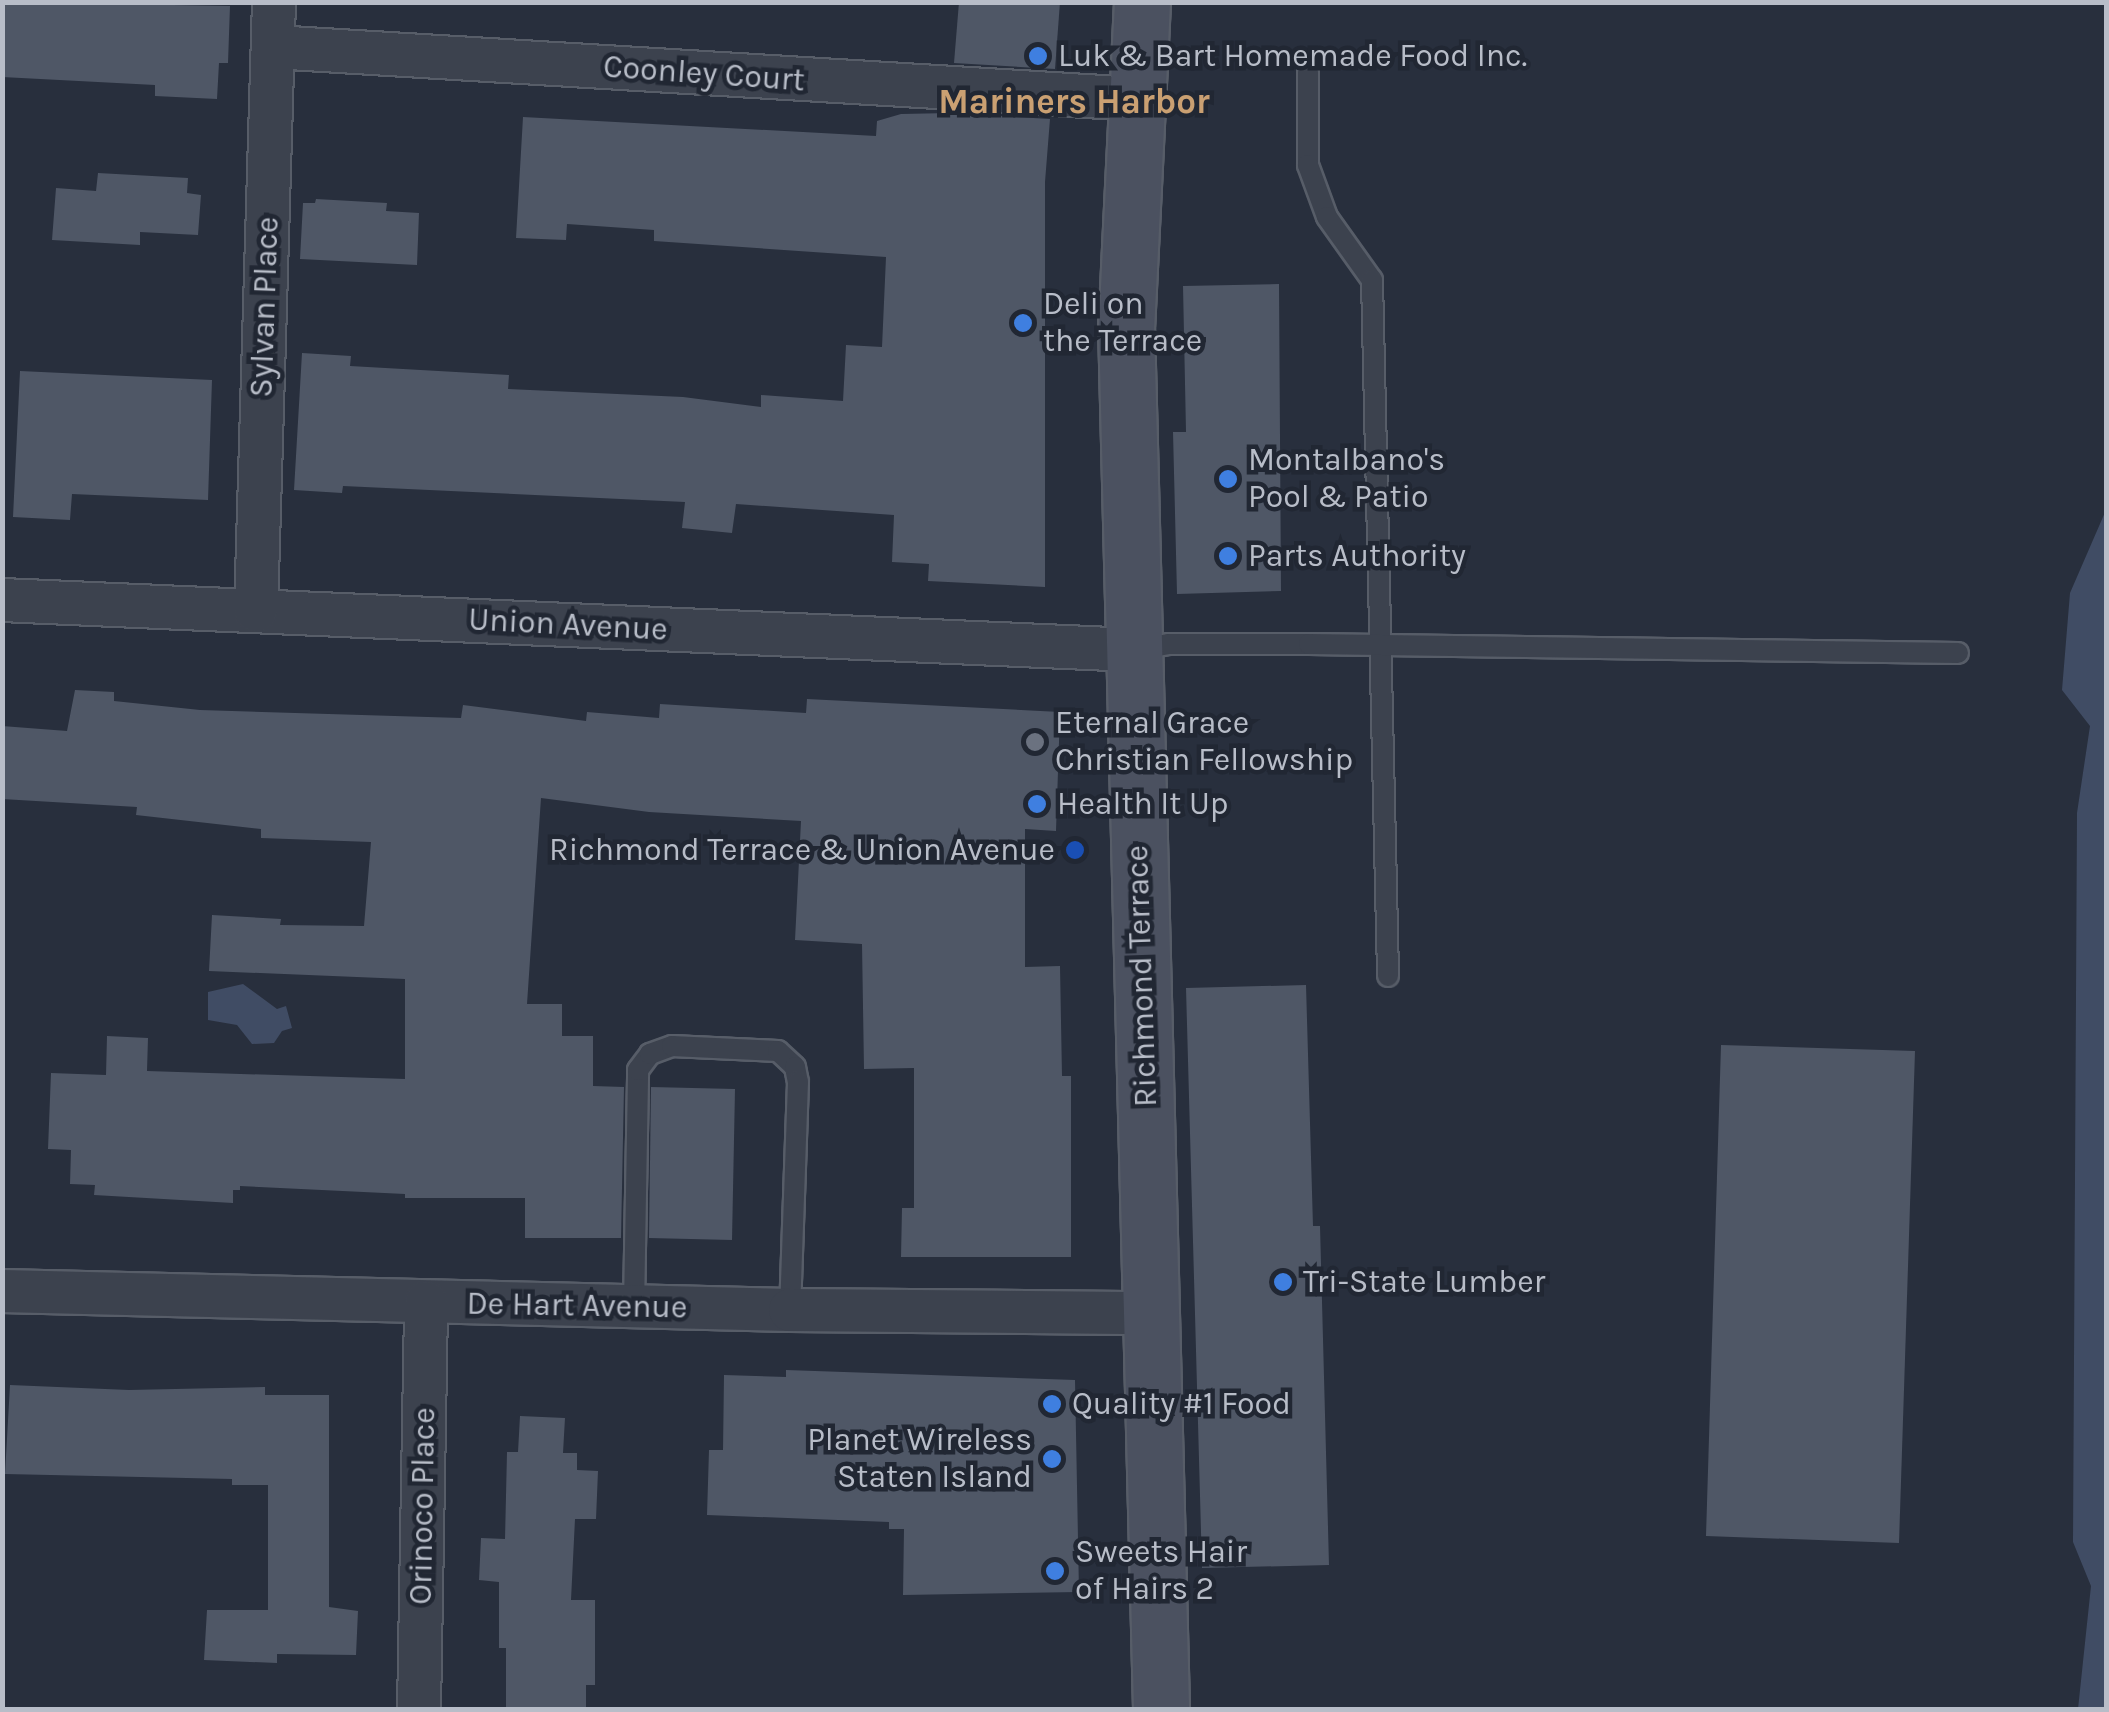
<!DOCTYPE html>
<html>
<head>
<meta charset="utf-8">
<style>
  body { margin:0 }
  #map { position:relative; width:2109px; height:1712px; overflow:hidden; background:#282f3d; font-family:Karla,sans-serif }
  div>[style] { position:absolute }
  .water>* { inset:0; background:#404c64 }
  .building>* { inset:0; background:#4f5766 }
  .roads { filter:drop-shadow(2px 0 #575d68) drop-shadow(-2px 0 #575d68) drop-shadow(0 2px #575d68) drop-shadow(0 -2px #575d68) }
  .service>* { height:20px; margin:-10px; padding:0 10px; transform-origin:10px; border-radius:10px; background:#3c424e }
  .minor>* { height:42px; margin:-21px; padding:0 21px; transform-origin:21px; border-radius:21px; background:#3c424e }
  .secondary>* { height:55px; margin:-27.5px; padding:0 27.5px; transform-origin:27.5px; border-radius:27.5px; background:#4b5160 }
  .dots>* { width:28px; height:28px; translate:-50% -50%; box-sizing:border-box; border:5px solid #212733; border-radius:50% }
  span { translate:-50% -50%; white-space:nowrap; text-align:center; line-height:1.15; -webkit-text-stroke:9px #212733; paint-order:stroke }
  .poi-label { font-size:32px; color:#b8bdc8 }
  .left { translate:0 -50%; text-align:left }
  .right { translate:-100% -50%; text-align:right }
  .street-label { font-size:32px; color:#b8bdc8 }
  .neighbourhood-label { font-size:35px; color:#caa072; font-weight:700 }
  .frame { position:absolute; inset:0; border:5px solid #b8bdc8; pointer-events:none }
</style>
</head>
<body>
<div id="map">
  <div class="water">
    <div style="clip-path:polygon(2106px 510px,2106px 1709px,2086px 1710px,2078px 1709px,2091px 1586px,2073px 1542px,2077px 813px,2090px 726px,2062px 690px,2070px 593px)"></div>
    <div style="clip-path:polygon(243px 984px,277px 1009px,286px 1006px,292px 1028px,282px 1031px,274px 1043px,252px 1044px,237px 1025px,208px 1020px,208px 992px)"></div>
  </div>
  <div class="building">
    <div style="clip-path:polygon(2px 2px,230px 6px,228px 63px,219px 63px,217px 99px,155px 96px,155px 85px,2px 77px)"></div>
    <div style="clip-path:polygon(959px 2px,1060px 2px,1055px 69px,954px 63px)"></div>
    <div style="clip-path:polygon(950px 113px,1050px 119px,1045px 182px,1045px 587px,928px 581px,929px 564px,892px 562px,894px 515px,736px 504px,732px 533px,682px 528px,685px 502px,343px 486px,342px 493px,294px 490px,302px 353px,351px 356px,350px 366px,509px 375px,508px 389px,683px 397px,761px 407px,761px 395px,843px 401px,846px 345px,882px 347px,886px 257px,654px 241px,654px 230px,567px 224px,566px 240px,516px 238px,523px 117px,876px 136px,877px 121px,901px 114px)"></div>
    <div style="clip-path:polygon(98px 173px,188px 178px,187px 193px,201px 195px,198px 235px,140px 232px,140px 245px,52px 240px,56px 188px,96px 191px)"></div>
    <div style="clip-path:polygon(316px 199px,387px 203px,386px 211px,419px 213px,417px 265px,300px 259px,303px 203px,315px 203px)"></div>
    <div style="clip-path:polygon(1279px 284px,1281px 591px,1177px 594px,1173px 432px,1186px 432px,1183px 286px)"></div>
    <div style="clip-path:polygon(20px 371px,212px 380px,208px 500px,72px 494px,70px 520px,13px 517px)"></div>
    <div style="clip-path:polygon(75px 690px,114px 692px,114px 701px,200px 710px,461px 718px,463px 705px,586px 721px,587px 712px,659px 718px,660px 704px,806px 713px,807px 699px,1060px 712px,1056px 831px,1025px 829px,1025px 967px,1060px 966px,1062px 1076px,1071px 1076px,1071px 1257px,901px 1257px,902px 1208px,914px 1208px,914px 1068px,864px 1069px,862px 944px,795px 940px,801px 821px,649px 812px,541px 798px,527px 1004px,562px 1004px,562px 1036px,593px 1036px,593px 1086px,624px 1087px,621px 1238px,525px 1238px,525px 1198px,405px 1198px,405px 1194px,240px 1186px,240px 1190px,233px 1190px,233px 1203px,94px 1195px,95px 1185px,70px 1184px,71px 1150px,48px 1149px,51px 1073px,106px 1075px,107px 1036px,148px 1038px,147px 1071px,405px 1079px,405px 979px,209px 971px,212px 915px,281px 919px,280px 925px,364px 926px,371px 842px,261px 838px,261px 829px,136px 815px,137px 807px,2px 799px,2px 726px,67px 731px)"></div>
    <div style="clip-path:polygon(1306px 985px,1313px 1226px,1320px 1226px,1329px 1565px,1202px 1568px,1186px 988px)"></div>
    <div style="clip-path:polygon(1721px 1045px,1915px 1051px,1899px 1543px,1706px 1536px)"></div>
    <div style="clip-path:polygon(651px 1087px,735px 1089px,732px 1240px,649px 1238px)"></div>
    <div style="clip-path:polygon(786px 1370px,1075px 1380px,1079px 1592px,903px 1595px,904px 1529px,889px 1529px,889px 1522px,707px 1515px,709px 1450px,723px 1450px,724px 1375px,786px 1377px)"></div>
    <div style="clip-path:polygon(10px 1385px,129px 1390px,265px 1387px,265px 1395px,329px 1395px,329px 1607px,358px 1611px,356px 1655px,277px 1654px,277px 1663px,204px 1660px,207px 1610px,268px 1610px,268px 1485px,232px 1485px,232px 1479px,5px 1474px)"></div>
    <div style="clip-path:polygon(520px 1416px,565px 1418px,563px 1453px,577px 1453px,577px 1470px,598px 1471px,596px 1519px,575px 1519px,571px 1600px,595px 1600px,595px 1685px,586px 1685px,586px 1710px,506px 1710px,506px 1648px,499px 1648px,499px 1582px,479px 1580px,481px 1538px,505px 1539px,507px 1452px,518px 1452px)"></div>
  </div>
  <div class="roads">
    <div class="service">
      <div style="left:1308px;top:72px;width:93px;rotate:90deg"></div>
      <div style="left:1308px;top:165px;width:55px;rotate:69.9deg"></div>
      <div style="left:1327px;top:217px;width:77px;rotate:54.5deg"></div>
      <div style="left:1372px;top:280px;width:696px;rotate:88.68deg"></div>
      <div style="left:1135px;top:650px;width:35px;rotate:-10deg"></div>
      <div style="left:1169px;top:644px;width:140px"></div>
      <div style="left:1309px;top:644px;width:649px;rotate:0.79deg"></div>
      <div style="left:634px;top:1307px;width:237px;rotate:-89deg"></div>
      <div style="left:638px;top:1070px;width:20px;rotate:-53deg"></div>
      <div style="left:650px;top:1054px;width:23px;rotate:-20deg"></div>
      <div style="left:672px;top:1046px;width:106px;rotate:2.7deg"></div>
      <div style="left:778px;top:1051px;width:23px;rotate:43deg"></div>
      <div style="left:795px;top:1067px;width:15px;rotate:79deg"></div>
      <div style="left:798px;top:1082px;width:228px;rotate:92deg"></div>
    </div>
    <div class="minor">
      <div style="left:273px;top:47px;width:865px;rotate:3.45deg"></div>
      <div style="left:2px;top:600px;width:1132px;rotate:2.53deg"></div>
      <div style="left:256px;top:611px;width:609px;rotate:-88.31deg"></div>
      <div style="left:2px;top:1291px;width:788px;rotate:1.38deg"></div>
      <div style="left:790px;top:1310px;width:362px;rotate:0.5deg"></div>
      <div style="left:419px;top:1710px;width:408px;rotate:-89deg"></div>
    </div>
    <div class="secondary">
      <div style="left:1142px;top:2px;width:323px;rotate:92.8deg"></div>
      <div style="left:1126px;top:325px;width:1385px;rotate:88.55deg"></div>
    </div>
  </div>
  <div class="dots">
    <div style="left:1038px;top:56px;background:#3f7fe0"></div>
    <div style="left:1023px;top:323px;background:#3f7fe0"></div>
    <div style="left:1228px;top:479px;background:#3f7fe0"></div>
    <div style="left:1228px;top:556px;background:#3f7fe0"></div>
    <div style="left:1035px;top:742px;background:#6b7280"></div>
    <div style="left:1037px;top:804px;background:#3f7fe0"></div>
    <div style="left:1075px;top:850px;background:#1a4fb4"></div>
    <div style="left:1283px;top:1282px;background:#3f7fe0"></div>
    <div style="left:1052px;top:1404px;background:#3f7fe0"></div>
    <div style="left:1052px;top:1459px;background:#3f7fe0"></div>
    <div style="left:1055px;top:1571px;background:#3f7fe0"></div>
  </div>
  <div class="poi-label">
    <span class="left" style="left:1058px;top:56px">Luk &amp; Bart Homemade Food Inc.</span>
    <span class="left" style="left:1043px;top:323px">Deli on<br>the Terrace</span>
    <span class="left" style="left:1248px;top:479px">Montalbano's<br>Pool &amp; Patio</span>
    <span class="left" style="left:1248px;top:556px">Parts Authority</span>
    <span class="left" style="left:1055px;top:742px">Eternal Grace<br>Christian Fellowship</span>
    <span class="left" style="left:1057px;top:804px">Health It Up</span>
    <span class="right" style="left:1055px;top:850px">Richmond Terrace &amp; Union Avenue</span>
    <span class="left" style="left:1303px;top:1282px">Tri-State Lumber</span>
    <span class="left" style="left:1072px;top:1404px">Quality #1 Food</span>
    <span class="right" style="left:1032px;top:1459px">Planet Wireless<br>Staten Island</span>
    <span class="left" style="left:1075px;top:1571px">Sweets Hair<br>of Hairs 2</span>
  </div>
  <div class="street-label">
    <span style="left:704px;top:74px;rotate:4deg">Coonley Court</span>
    <span style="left:265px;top:307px;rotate:-88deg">Sylvan Place</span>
    <span style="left:568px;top:625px;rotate:3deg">Union Avenue</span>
    <span style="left:1142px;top:976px;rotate:-92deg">Richmond Terrace</span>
    <span style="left:577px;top:1306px;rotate:1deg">De Hart Avenue</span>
    <span style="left:423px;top:1506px;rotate:-89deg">Orinoco Place</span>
  </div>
  <div class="neighbourhood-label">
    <span style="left:1074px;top:102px">Mariners Harbor</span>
  </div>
  <div class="frame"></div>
</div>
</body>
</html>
